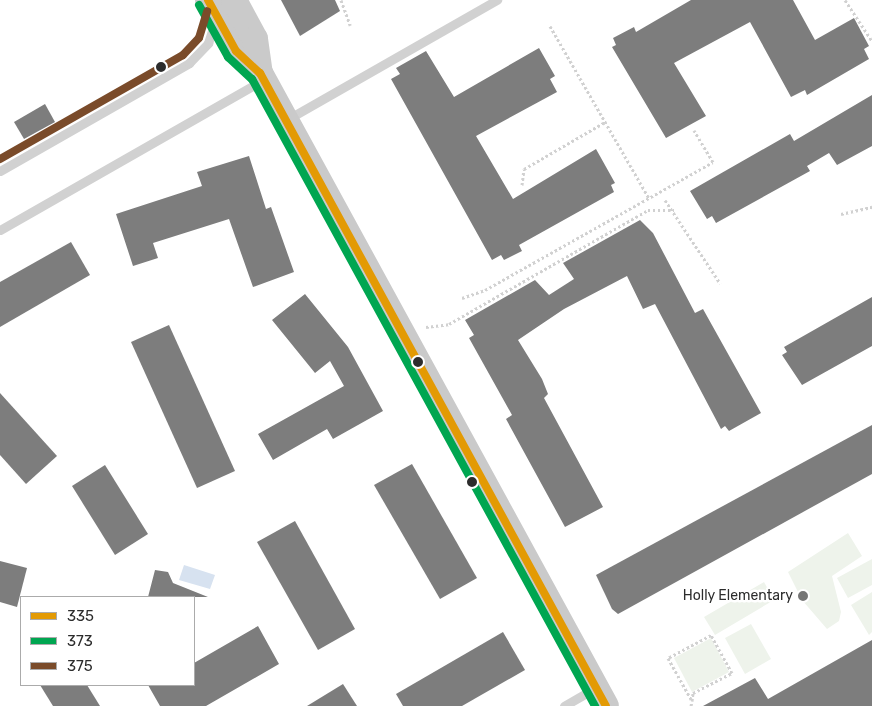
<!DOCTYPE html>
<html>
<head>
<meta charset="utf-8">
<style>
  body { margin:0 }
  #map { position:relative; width:872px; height:706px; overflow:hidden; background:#fff; font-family:Rubik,sans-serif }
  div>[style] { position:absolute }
  .green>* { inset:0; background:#eef3eb }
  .water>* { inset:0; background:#d7e2f0 }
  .building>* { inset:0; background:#7d7d7d }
  .path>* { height:3px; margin-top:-1.5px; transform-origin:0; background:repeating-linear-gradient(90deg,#d1d1d1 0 2.5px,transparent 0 5px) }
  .lane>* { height:9px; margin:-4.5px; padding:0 4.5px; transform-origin:4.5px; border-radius:4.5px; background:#d1d1d1 }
  .secondary>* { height:26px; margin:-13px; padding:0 13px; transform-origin:13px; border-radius:13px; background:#cacaca }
  .bus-1>* { height:8px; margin:-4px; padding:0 4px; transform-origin:4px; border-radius:4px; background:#e39a04 }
  .bus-2>* { height:8px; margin:-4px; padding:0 4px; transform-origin:4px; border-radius:4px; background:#00a651 }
  .bus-3>* { height:8px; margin:-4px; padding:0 4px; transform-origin:4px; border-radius:4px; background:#7a4b2a }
  .dots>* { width:14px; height:14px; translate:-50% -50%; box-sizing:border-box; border:2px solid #fff; border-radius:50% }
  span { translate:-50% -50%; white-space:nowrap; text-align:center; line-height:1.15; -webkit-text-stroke:5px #fff; paint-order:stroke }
  .poi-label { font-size:14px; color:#2c2c2c }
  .right { translate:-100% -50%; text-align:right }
  .legend { position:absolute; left:20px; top:596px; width:175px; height:90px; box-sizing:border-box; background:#fff; border:1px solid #ababab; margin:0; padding:6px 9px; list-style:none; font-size:15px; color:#2c2c2c }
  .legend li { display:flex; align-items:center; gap:10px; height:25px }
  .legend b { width:25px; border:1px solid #ababab }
</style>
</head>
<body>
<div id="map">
  <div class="green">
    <div style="clip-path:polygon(848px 533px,862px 556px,832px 576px,841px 612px,839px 621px,827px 629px,802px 600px,788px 572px)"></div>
    <div style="clip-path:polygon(872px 559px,872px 585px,848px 598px,837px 578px)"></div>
    <div style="clip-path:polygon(764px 582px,774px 600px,715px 635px,704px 617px)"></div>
    <div style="clip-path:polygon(872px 592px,872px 632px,869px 635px,851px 605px)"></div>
    <div style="clip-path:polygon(751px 624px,771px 659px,745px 674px,725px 638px)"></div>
    <div style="clip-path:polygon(711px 638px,729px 672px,692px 692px,674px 658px)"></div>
  </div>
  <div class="water">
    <div style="clip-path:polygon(184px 565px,215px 575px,210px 589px,179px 580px)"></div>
  </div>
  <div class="building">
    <div style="clip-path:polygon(281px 0,335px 0,340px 11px,300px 36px)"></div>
    <div style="clip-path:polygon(691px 0,793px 0,815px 40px,854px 18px,869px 46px,864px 49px,869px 59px,807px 95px,805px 90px,791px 97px,750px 22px,674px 63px,706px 116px,666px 138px,612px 47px,616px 45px,613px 38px,634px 27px,636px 32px)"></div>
    <div style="clip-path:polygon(539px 48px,555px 76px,550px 79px,557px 92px,476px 136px,513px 199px,596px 149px,615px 183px,611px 185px,614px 192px,519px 245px,522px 251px,504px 260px,501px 255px,492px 260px,391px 79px,400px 74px,396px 68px,426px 51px,454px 97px)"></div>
    <div style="clip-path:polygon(872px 95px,872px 146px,837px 165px,829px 153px,807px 166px,810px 171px,716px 223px,712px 216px,707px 219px,690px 191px,790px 134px,794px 141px)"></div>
    <div style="clip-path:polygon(45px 104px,55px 122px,24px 139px,14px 122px)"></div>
    <div style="clip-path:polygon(249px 156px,266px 209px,271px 207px,294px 272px,253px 287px,229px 219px,153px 243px,158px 258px,133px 266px,116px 214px,202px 186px,197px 172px)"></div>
    <div style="clip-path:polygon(640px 220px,653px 233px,695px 313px,703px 309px,761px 413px,729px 431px,725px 426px,721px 429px,655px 304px,643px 309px,627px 276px,564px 309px,518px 340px,542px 379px,548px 394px,544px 398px,603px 507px,565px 527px,506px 419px,512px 415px,469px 338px,474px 335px,465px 320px,535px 280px,549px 295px,574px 279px,563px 263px)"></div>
    <div style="clip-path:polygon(71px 242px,90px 275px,0 327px,0 282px)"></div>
    <div style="clip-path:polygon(305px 294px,348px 347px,383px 411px,333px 439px,327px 429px,273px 460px,258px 434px,344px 386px,330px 361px,315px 373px,272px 320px)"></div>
    <div style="clip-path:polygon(872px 297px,872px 346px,802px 385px,782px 355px,787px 352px,784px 347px)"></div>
    <div style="clip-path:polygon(169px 325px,235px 471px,197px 488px,131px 342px)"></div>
    <div style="clip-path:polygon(0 393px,57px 456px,26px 484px,0 455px)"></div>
    <div style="clip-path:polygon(872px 425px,872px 474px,618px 614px,612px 609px,596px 575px)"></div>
    <div style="clip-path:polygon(412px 464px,477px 578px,440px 599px,374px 485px)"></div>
    <div style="clip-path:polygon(105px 465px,148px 534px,115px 555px,72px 486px)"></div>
    <div style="clip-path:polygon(295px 521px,355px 629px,318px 650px,257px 542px)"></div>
    <div style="clip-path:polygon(0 561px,27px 568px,17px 607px,0 602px)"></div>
    <div style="clip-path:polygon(155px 570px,168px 572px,173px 583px,208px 597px,148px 597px)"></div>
    <div style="clip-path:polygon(258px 626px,279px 664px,206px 706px,160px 706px,148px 685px,194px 685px,194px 663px)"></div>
    <div style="clip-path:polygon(503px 632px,525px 670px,462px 706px,403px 706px,396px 694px)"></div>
    <div style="clip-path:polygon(872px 640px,872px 706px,703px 706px,755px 678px,768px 699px)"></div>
    <div style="clip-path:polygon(343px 684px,357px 706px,307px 706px)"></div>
    <div style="clip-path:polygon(40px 685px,87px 685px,100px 706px,53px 706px)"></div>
  </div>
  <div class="path">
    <div style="left:341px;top:0;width:27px;rotate:70deg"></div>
    <div style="left:845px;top:0;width:49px;rotate:56.6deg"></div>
    <div style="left:550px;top:26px;width:198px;rotate:60.1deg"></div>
    <div style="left:522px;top:185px;width:16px;rotate:-83deg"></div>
    <div style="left:524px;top:169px;width:94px;rotate:-30.1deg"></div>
    <div style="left:665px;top:200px;width:100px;rotate:56.5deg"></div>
    <div style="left:841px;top:214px;width:32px;rotate:-13deg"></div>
    <div style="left:462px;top:298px;width:24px;rotate:-19deg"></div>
    <div style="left:485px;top:290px;width:261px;rotate:-29.3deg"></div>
    <div style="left:713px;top:162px;width:37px;rotate:-121deg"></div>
    <div style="left:426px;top:327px;width:23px;rotate:-7deg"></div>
    <div style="left:449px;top:324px;width:229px;rotate:-29.8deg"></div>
    <div style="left:648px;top:210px;width:26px"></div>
    <div style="left:691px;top:706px;width:5px;rotate:-79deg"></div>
    <div style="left:692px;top:701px;width:8px;rotate:-83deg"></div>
    <div style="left:693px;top:693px;width:44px;rotate:-27.1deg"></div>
    <div style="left:732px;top:673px;width:43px;rotate:-118.9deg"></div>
    <div style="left:711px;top:635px;width:49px;rotate:151.9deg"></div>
    <div style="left:668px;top:658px;width:49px;rotate:60.8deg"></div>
  </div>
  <div class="lane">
    <div style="left:288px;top:119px;width:241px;rotate:-29.7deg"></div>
    <div style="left:0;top:171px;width:218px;rotate:-29.7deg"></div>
    <div style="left:189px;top:63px;width:28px;rotate:-46deg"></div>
    <div style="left:208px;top:43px;width:22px;rotate:-72deg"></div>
    <div style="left:0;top:230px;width:301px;rotate:-29.7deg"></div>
    <div style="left:564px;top:706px;width:34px;rotate:-30deg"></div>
  </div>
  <div class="secondary">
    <div style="left:208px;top:0;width:58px;rotate:61.2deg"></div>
    <div style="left:236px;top:51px;width:33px;rotate:43deg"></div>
    <div style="left:260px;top:73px;width:721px;rotate:61.34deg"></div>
    <div style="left:234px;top:0;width:44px;rotate:61.7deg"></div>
    <div style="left:255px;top:39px;width:34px;rotate:82deg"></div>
  </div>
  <div class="bus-1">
    <div style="left:208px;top:0;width:58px;rotate:61.2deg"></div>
    <div style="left:236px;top:51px;width:33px;rotate:43deg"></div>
    <div style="left:260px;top:73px;width:721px;rotate:61.34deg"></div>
  </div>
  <div class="bus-2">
    <div style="left:199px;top:5px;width:60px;rotate:60.9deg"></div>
    <div style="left:228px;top:57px;width:33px;rotate:43deg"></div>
    <div style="left:252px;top:79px;width:715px;rotate:61.32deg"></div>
  </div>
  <div class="bus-3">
    <div style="left:0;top:159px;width:210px;rotate:-29.6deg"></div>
    <div style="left:183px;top:55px;width:23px;rotate:-47deg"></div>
    <div style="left:199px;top:38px;width:28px;rotate:-73deg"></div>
  </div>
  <div class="dots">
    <div style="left:161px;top:67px;background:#2c2c2c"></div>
    <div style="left:418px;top:362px;background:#2c2c2c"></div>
    <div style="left:472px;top:482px;background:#2c2c2c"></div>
    <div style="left:803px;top:596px;background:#767676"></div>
  </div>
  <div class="poi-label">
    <span class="right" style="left:793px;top:596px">Holly Elementary</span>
  </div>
  <ul class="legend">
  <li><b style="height:6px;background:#e39a04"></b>335</li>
  <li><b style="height:6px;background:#00a651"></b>373</li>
  <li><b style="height:6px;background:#7a4b2a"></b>375</li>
  </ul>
</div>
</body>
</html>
